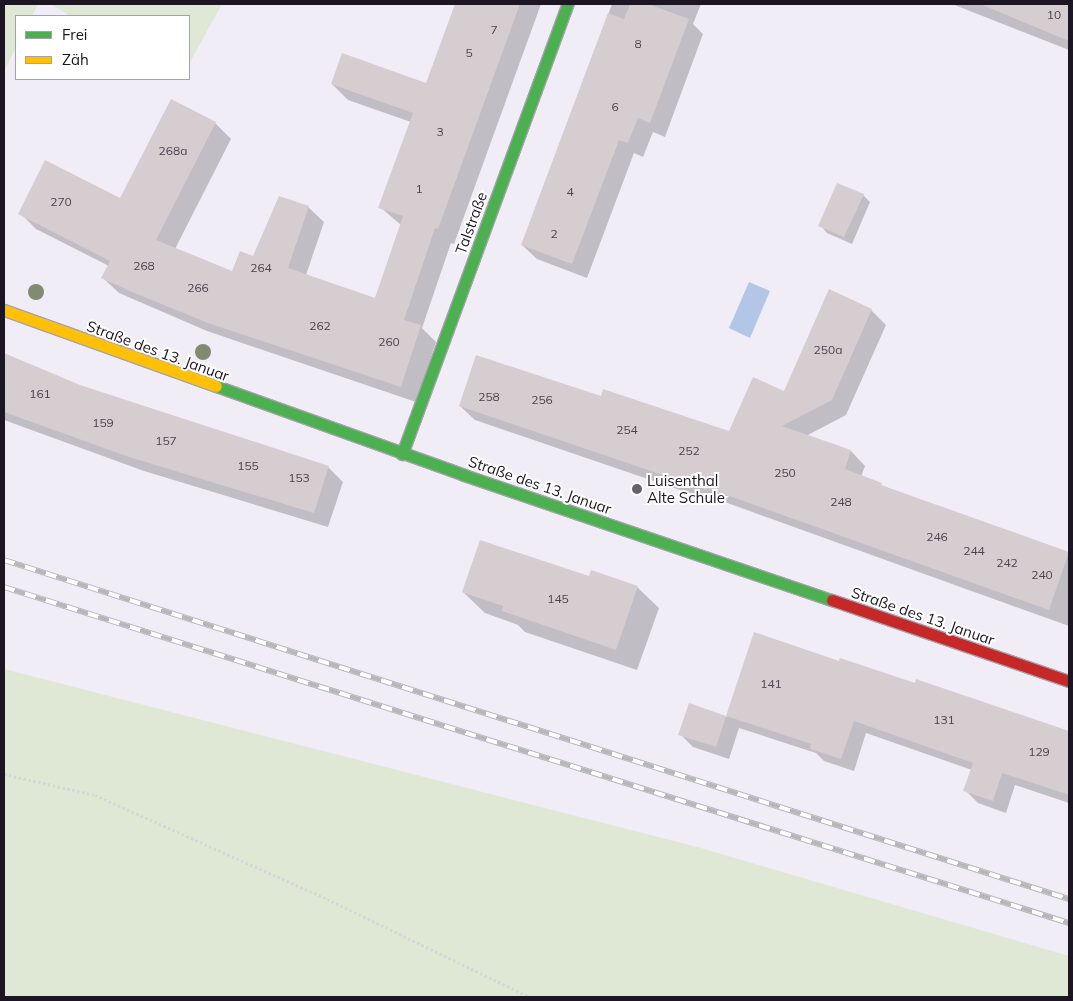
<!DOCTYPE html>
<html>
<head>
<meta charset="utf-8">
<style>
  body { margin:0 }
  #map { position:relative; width:1073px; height:1001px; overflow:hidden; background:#f0edf7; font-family:Mulish,sans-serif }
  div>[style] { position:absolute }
  .green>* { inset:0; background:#dfe8d5 }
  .water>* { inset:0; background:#b3c6e8 }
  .shadow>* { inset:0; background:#0003 }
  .building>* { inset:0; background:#d5cdd0 }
  .path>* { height:3px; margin-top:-1.5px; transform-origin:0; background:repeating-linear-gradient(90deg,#d7d6d9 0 2.5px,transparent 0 5px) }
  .roads { filter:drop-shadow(1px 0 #a6a3ad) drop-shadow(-1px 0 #a6a3ad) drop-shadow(0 1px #a6a3ad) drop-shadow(0 -1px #a6a3ad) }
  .fast>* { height:11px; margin:-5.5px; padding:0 5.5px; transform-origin:5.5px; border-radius:5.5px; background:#4caf50 }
  .slow>* { height:11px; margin:-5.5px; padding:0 5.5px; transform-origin:5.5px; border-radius:5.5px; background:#ffc107 }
  .jam>* { height:11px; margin:-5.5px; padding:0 5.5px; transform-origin:5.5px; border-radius:5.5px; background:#c62828 }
  .rail>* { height:5.5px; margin-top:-2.75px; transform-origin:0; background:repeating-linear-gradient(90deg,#fff 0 11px,#b7b7b9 0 22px); box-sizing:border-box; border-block:1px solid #b7b7b9 }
  .trees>* { width:16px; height:16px; margin:-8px; border-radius:50%; background:#828b70 }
  .dots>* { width:14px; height:14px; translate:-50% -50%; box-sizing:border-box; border:2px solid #fff; border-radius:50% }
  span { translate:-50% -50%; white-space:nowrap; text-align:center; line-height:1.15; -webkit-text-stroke:4px #fff; paint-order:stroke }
  .number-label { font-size:12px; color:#4a444d }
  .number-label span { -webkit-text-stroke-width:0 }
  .street-label { font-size:15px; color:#1b1621 }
  .poi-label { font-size:15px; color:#1b1621 }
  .left { translate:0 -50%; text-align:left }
  .frame { position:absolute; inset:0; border:5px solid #1b1621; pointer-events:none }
  .legend { position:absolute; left:15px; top:15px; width:175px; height:65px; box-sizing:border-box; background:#fff; border:1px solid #a4a2a6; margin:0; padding:6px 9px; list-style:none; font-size:15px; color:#1b1621 }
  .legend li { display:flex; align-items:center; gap:10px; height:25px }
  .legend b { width:25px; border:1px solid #a4a2a6 }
</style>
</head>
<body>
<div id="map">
  <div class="green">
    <div style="clip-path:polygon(4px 4px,38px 4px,32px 16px,16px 16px,16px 47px,4px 72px)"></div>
    <div style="clip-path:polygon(51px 4px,222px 4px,189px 64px,189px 16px,70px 16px)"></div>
    <div style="clip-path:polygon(4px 669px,701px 848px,1069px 956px,1069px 997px,4px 997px)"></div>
  </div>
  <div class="water">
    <div style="clip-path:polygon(749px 282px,770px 291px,750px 338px,729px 328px)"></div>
  </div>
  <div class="shadow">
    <div style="clip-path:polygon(456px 4px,541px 4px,454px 244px,451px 243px,422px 328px,436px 342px,416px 402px,207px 331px,119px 293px,103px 278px,109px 266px,36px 229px,20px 213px,120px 200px,215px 123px,231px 139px,175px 249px,233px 272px,254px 258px,308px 207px,324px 222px,306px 275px,376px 299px,401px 225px,380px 207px,411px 122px,348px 100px,332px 84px,427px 84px)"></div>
    <div style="clip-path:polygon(612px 4px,701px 4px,693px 24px,703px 34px,665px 137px,653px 132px,643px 157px,634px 153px,587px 278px,537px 259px,522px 245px)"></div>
    <div style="clip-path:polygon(952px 4px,1069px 4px,1069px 50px)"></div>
    <div style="clip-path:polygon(863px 195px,870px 202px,852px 244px,827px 233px,820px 225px)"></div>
    <div style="clip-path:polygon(871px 310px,886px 325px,846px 415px,806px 436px,851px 451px,865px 466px,861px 477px,886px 488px,1069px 553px,1069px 626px,722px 501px,721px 504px,475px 420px,460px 406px,602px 397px,730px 432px,785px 392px)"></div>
    <div style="clip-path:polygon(4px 354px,79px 386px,328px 467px,343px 482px,328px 527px,144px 471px,4px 420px)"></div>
    <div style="clip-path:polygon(637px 587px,659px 608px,637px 670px,525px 632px,518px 625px,485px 613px,463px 592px)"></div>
    <div style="clip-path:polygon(755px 633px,840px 662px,915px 684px,917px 681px,1069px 732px,1069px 803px,1015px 785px,1006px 813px,978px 803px,965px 790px,972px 770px,866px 733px,854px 771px,824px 761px,816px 753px,739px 728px,729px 759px,693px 747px,680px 734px,690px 705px,727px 717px)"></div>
  </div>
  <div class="building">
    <div style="clip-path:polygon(455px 4px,520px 4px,438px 229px,435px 228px,404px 320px,421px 325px,401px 387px,208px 323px,132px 292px,101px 278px,110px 261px,18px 214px,45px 160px,120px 198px,171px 99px,216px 122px,156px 240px,232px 271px,240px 251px,253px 256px,279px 196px,309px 206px,288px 268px,375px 298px,403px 216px,378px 208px,413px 113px,331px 84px,342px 53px,426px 83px)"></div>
    <div style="clip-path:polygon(630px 4px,648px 4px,689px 19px,650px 123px,638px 118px,628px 143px,619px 140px,572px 264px,521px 245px,608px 13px,624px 19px)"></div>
    <div style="clip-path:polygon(980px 4px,1069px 4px,1069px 41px)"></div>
    <div style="clip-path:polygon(837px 183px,864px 194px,844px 237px,818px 226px)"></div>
    <div style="clip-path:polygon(829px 289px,872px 309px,832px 400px,782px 426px,851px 450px,845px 469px,882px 483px,881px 485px,1069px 552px,1049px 610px,707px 488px,707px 490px,459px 406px,476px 355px,601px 396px,603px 389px,729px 431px,753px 377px,784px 391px)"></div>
    <div style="clip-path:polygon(4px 353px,80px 385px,329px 466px,314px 513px,129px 457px,4px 412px)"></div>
    <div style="clip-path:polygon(480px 540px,589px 576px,591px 570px,638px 586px,616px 650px,502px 611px,503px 606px,462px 592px)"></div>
    <div style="clip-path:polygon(754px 632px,839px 661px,840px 658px,915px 683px,916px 679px,1069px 731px,1069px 795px,1002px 773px,993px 801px,963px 791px,973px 763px,854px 721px,841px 759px,810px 749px,811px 744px,726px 716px,716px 747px,678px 735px,689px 703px,726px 716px)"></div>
  </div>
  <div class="path">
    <div style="left:4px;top:774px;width:93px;rotate:13deg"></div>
    <div style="left:95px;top:795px;width:254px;rotate:24.1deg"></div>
    <div style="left:327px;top:899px;width:225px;rotate:25.8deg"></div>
  </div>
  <div class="roads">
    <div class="fast">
      <div style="left:216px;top:386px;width:263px;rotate:19.7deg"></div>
      <div style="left:464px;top:475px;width:389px;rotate:18.8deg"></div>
      <div style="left:402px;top:454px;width:480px;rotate:-69.8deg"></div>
    </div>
    <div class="slow">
      <div style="left:4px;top:310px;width:225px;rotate:19.7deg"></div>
    </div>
    <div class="jam">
      <div style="left:832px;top:600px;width:250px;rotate:18.9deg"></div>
    </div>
  </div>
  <div class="rail">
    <div style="left:4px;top:560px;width:1118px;rotate:17.66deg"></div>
    <div style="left:4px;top:587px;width:1117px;rotate:17.51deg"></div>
  </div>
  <div class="trees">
    <div style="left:36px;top:292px"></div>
    <div style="left:203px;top:352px"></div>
  </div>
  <div class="dots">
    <div style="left:637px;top:489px;background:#66616c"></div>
  </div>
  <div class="number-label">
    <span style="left:1054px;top:15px">10</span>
    <span style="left:494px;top:30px">7</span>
    <span style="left:638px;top:44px">8</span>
    <span style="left:469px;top:53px">5</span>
    <span style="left:615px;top:107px">6</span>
    <span style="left:440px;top:132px">3</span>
    <span style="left:173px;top:151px">268a</span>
    <span style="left:419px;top:189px">1</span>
    <span style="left:570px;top:192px">4</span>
    <span style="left:61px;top:202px">270</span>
    <span style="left:554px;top:234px">2</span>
    <span style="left:144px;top:266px">268</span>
    <span style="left:261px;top:268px">264</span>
    <span style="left:198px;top:288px">266</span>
    <span style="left:320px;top:326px">262</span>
    <span style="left:389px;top:342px">260</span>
    <span style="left:828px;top:350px">250a</span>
    <span style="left:40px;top:394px">161</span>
    <span style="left:489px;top:397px">258</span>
    <span style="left:542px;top:400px">256</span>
    <span style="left:103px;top:423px">159</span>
    <span style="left:627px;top:430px">254</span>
    <span style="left:166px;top:441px">157</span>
    <span style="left:689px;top:451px">252</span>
    <span style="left:248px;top:466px">155</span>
    <span style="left:785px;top:473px">250</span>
    <span style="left:299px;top:478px">153</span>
    <span style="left:841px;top:502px">248</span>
    <span style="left:937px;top:537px">246</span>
    <span style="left:974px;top:551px">244</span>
    <span style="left:1007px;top:563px">242</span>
    <span style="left:1042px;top:575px">240</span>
    <span style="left:558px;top:599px">145</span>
    <span style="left:771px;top:684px">141</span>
    <span style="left:944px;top:720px">131</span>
    <span style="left:1039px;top:752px">129</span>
  </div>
  <div class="street-label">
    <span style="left:471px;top:223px;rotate:-70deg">Talstraße</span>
    <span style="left:158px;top:351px;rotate:20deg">Straße des 13. Januar</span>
    <span style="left:540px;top:485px;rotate:19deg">Straße des 13. Januar</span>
    <span style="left:923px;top:616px;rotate:19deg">Straße des 13. Januar</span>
  </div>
  <div class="poi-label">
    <span class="left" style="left:647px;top:489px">Luisenthal<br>Alte Schule</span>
  </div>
  <div class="frame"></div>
  <ul class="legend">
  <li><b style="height:6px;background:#4caf50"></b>Frei</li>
  <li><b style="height:6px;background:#ffc107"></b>Zäh</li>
  </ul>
</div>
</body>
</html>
